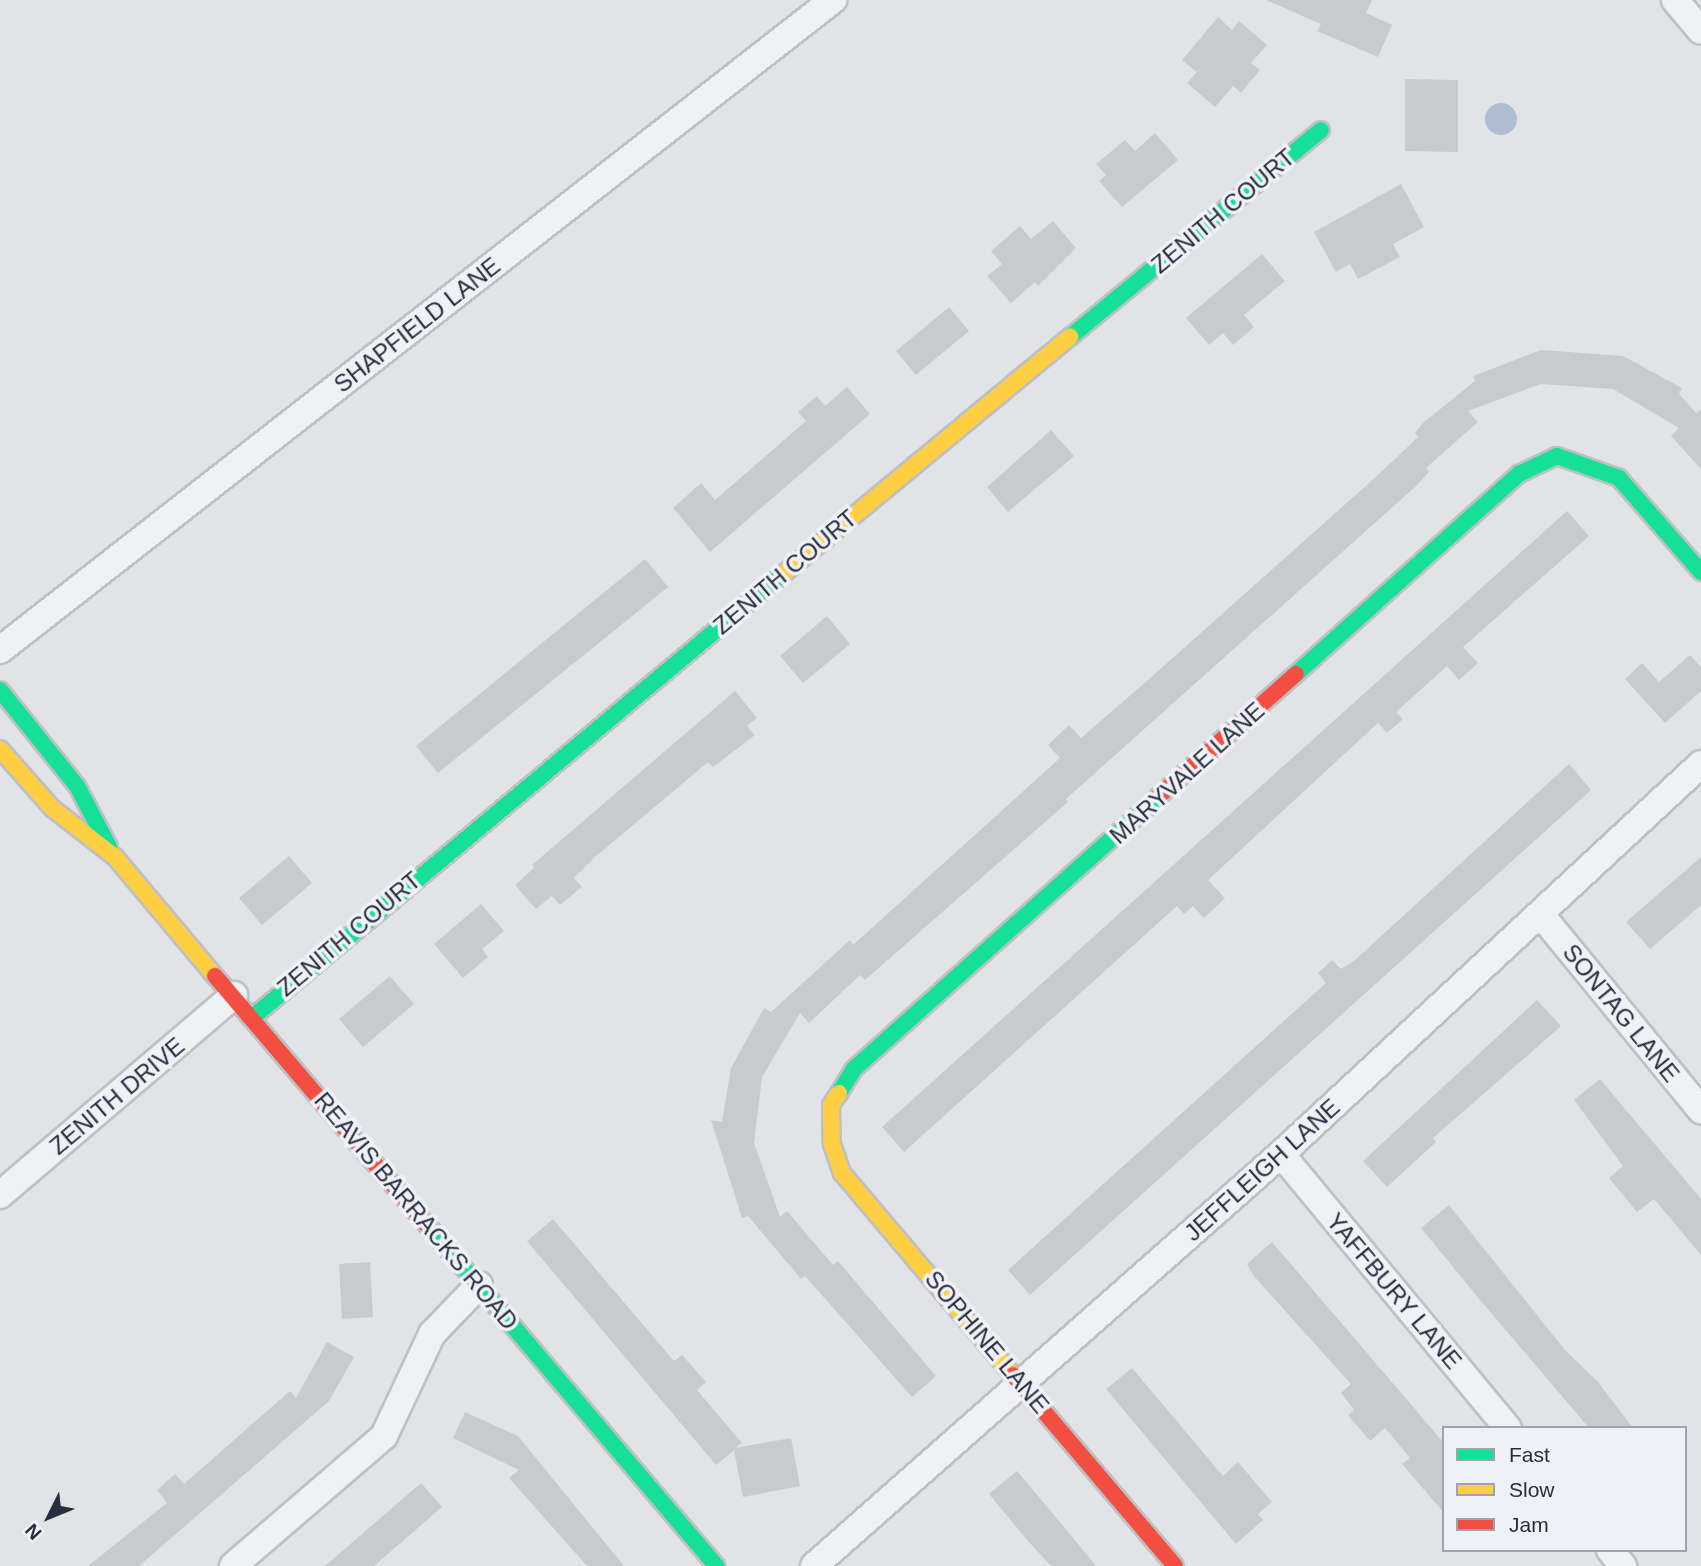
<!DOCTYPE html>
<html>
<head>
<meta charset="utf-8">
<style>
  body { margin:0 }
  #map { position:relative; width:1701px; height:1566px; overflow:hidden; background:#e1e3e6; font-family:Helvetica,sans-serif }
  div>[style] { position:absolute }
  .water>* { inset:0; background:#b0bcd0 }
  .round { border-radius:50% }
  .building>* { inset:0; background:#c9cace }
  .roads { filter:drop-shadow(2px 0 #bec0c3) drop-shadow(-2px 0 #bec0c3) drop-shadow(0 2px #bec0c3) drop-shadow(0 -2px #bec0c3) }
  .street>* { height:26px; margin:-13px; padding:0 13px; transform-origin:13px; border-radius:13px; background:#f0f1f3 }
  .fast>* { height:16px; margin:-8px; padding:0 8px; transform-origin:8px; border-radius:8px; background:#16e098 }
  .slow>* { height:16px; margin:-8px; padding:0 8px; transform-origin:8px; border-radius:8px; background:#ffcf43 }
  .jam>* { height:16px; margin:-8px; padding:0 8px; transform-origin:8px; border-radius:8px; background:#f24e42 }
  span { translate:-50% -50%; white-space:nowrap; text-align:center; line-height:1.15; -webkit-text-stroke:7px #eff1f6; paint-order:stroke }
  .street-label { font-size:24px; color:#292e3f }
  .legend { position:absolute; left:1442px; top:1426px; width:245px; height:126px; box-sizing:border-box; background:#eff1f6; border:2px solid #a0a3ad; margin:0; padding:9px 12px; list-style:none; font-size:21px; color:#292e3f }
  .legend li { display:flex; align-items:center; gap:14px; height:35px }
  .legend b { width:35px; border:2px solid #a0a3ad }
  .north { position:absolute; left:14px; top:1482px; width:70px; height:70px; -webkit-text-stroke:5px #eff1f6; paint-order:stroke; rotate:227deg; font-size:19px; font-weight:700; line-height:28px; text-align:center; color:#292e3f }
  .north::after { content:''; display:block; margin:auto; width:24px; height:32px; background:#292e3f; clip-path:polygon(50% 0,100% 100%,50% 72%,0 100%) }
</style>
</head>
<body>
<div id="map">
  <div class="water">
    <div class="round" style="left:1485px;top:103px;width:32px;height:32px"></div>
  </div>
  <div class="building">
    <div style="clip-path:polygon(1266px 0,1372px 0,1366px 13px,1392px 25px,1378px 57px,1317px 31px,1321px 24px)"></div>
    <div style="clip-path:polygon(1218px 17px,1232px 30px,1239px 21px,1267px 45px,1251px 63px,1260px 70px,1241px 93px,1233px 86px,1215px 107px,1187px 83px,1197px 72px,1182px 60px)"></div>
    <div style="clip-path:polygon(1405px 79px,1458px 80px,1458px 152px,1405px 151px)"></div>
    <div style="clip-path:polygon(1155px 133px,1178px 160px,1122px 207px,1099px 181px,1106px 175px,1096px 164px,1125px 140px,1135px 151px)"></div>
    <div style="clip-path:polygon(1401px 184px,1424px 227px,1393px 244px,1400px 257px,1358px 279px,1350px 264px,1336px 272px,1314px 232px)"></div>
    <div style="clip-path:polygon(1053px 221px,1076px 248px,1038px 286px,1035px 282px,1011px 303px,987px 276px,1002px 264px,991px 251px,1020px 226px,1031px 239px)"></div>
    <div style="clip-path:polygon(1262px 254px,1285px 281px,1244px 315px,1254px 327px,1233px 345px,1223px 333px,1209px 345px,1186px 318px)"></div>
    <div style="clip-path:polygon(949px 307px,969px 331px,916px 375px,896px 351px)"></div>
    <div style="clip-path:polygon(1541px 350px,1623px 356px,1682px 388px,1679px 394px,1696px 413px,1701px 409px,1701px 469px,1671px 436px,1679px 428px,1613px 389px,1541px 384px,1468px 411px,1478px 422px,1426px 468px,1429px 472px,1415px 487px,1066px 799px,1068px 802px,865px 980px,860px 975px,809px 1023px,800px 1013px,762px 1077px,754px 1143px,780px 1217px,787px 1211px,833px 1265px,838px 1261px,936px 1376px,912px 1397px,805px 1276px,801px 1279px,748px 1216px,742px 1218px,711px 1120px,722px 1122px,731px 1068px,764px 1008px,771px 1012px,850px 940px,853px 945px,1060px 758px,1048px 745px,1069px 725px,1081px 738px,1148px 680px,1378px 475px,1418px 437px,1415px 433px,1423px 423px,1475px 381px,1473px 376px)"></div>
    <div style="clip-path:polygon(847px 387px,870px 414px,710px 552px,673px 508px,701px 483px,715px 500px,806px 421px,798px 412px,817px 396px,825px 406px)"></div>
    <div style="clip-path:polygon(1051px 430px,1074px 456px,1008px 512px,987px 487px)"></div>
    <div style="clip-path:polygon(1567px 511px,1589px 536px,1463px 647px,1478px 663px,1459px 680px,1447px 666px,1396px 712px,1403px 719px,1387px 733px,1378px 723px,1208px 880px,1225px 898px,1204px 918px,1193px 906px,1184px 914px,1177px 906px,904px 1152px,882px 1127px)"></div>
    <div style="clip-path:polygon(645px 559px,668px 587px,438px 773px,416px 746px)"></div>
    <div style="clip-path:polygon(827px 616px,850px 644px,803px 683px,780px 656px)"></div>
    <div style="clip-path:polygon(1690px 655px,1701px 667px,1701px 691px,1665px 723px,1625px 679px,1642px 663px,1659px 682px)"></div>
    <div style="clip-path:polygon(735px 691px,757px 718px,747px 726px,755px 735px,713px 767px,708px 762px,594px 858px,574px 878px,582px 887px,560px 905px,552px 896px,536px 909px,515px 885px,534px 868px,532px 865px)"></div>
    <div style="clip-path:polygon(1569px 764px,1591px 790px,1030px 1295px,1008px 1270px,1326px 983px,1318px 973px,1332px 960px,1341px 969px,1355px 960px)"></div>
    <div style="clip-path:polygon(289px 856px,312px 883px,262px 925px,239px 898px)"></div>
    <div style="clip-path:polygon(1701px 857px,1701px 905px,1650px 949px,1626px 922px)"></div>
    <div style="clip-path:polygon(481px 904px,504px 931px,482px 949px,488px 957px,463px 978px,434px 944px)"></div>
    <div style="clip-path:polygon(390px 976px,414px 1004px,363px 1047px,339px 1019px)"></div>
    <div style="clip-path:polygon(1537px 1000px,1561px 1026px,1433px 1138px,1436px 1142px,1387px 1187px,1363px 1161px)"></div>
    <div style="clip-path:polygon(1600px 1079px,1701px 1199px,1701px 1255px,1654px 1199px,1637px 1212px,1609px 1178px,1623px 1166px,1574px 1100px)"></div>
    <div style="clip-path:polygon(1449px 1205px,1565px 1350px,1598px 1382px,1633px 1428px,1589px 1428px,1481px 1301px,1421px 1228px)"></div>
    <div style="clip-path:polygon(553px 1219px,674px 1361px,682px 1355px,706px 1382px,697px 1390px,742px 1443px,735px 1448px,791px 1438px,800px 1486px,743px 1497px,734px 1450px,716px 1465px,527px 1241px)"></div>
    <div style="clip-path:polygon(1272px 1242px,1444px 1443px,1444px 1513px,1402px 1464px,1410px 1458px,1385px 1428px,1370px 1441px,1348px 1415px,1354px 1410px,1341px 1393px,1351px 1384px,1253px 1275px,1247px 1264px)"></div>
    <div style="clip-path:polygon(370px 1262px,373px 1317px,342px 1319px,339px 1264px)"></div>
    <div style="clip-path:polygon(327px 1342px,354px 1357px,329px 1401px,139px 1566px,88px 1566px,167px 1503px,157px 1490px,175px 1474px,184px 1484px,290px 1391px,296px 1398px)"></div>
    <div style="clip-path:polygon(1132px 1368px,1223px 1476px,1238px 1462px,1272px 1502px,1258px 1514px,1263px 1520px,1236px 1544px,1106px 1389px)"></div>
    <div style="clip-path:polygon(465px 1412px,518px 1436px,624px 1566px,587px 1566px,509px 1478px,519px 1470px,453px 1438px)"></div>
    <div style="clip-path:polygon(1017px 1471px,1064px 1527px,1096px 1566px,1051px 1566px,1028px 1541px,989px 1494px)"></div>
    <div style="clip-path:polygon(421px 1483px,442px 1507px,374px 1566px,325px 1566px)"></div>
  </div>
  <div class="roads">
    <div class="street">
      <div style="left:1675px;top:0;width:40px;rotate:50deg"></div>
      <div style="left:0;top:650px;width:1057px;rotate:-37.97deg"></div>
      <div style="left:1542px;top:916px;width:251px;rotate:50.7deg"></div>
      <div style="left:1281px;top:1154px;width:356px;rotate:50.4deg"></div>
      <div style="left:0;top:1195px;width:308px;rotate:-40.5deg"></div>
      <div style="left:1610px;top:1550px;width:21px;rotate:51deg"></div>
      <div style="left:233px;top:1566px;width:199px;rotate:-40.7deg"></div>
      <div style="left:384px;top:1436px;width:113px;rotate:-64.8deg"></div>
      <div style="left:432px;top:1334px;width:68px;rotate:-46.2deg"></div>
      <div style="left:814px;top:1566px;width:623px;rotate:-41.42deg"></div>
      <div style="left:1281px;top:1154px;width:573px;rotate:-42.88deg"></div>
    </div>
    <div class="fast">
      <div style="left:1070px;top:337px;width:325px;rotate:-39.5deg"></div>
      <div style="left:1296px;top:674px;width:300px;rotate:-41.9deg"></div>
      <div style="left:1519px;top:474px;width:42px;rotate:-25.3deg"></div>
      <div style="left:1557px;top:456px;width:66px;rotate:19.5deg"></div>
      <div style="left:1619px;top:478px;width:125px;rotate:48.9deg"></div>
      <div style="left:0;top:690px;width:123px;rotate:51.3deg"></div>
      <div style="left:77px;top:786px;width:69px;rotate:62.3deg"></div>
      <div style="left:253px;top:1017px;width:689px;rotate:-39.88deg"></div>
      <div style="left:839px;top:1093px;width:28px;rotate:-58deg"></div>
      <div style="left:854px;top:1069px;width:411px;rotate:-41.8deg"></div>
      <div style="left:428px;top:1226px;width:446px;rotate:49.7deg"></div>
    </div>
    <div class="slow">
      <div style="left:782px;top:575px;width:374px;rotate:-39.6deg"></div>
      <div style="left:0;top:749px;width:79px;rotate:48.6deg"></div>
      <div style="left:52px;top:808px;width:80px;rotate:37.9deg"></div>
      <div style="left:115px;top:857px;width:155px;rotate:50deg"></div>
      <div style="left:839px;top:1093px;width:14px;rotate:124deg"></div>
      <div style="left:831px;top:1105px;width:39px;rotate:89deg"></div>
      <div style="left:832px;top:1144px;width:31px;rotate:71deg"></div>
      <div style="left:842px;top:1173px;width:265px;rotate:49.8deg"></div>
    </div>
    <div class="jam">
      <div style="left:1160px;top:795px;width:182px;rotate:-41.7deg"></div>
      <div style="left:215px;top:976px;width:328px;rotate:49.6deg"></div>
      <div style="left:1013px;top:1375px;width:250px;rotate:49.7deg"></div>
    </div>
  </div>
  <div class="street-label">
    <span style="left:1223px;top:211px;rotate:-40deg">ZENITH COURT</span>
    <span style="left:417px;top:325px;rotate:-38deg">SHAPFIELD LANE</span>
    <span style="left:785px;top:572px;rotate:-40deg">ZENITH COURT</span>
    <span style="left:1187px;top:773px;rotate:-42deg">MARYVALE LANE</span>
    <span style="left:349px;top:934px;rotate:-40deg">ZENITH COURT</span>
    <span style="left:1621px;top:1013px;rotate:51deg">SONTAG LANE</span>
    <span style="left:117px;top:1096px;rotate:-40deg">ZENITH DRIVE</span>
    <span style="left:1262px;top:1170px;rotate:-42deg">JEFFLEIGH LANE</span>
    <span style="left:416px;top:1211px;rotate:50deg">REAVIS BARRACKS ROAD</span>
    <span style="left:1394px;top:1291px;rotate:50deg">YAFFBURY LANE</span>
    <span style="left:987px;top:1342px;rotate:50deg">SOPHINE LANE</span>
  </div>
  <ul class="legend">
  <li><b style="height:9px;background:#16e098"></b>Fast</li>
  <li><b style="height:9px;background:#ffcf43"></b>Slow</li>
  <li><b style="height:9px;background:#f24e42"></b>Jam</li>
  </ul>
  <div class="north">N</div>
</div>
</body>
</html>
